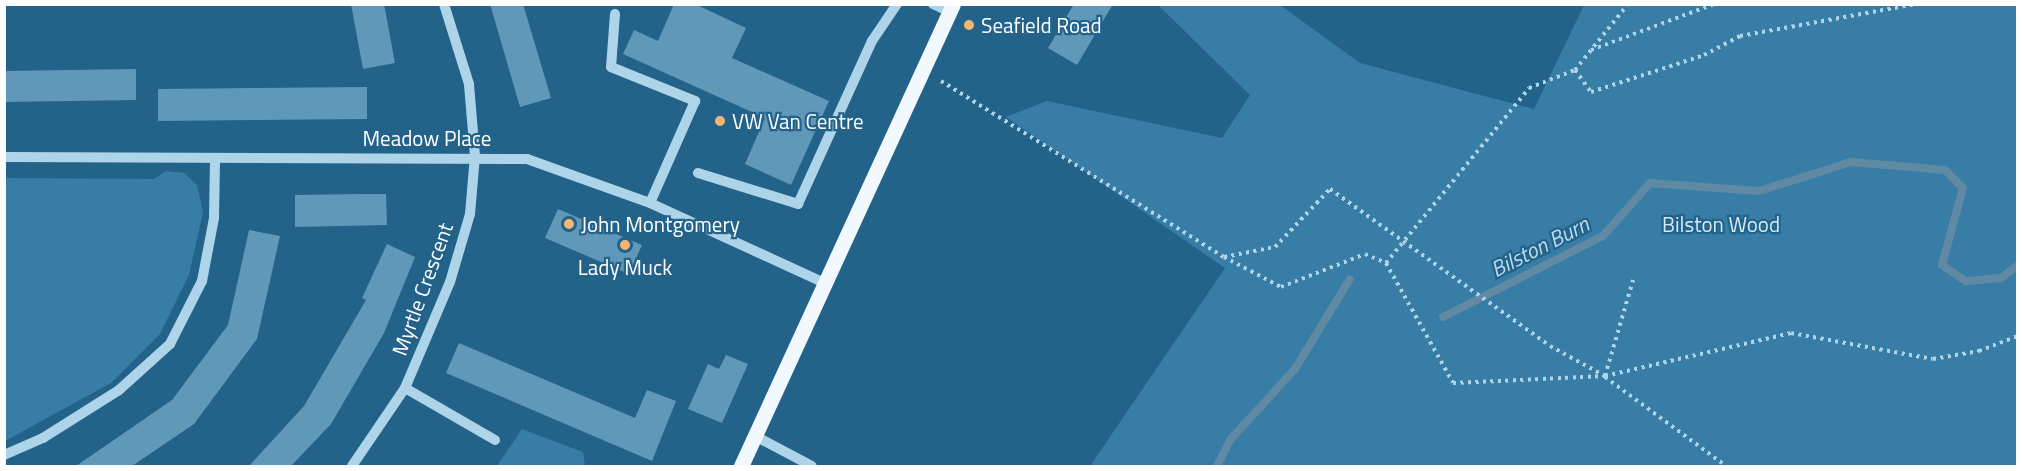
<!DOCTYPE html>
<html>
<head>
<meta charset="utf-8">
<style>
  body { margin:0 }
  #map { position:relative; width:2022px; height:471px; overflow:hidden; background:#236289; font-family:"Titillium Web",sans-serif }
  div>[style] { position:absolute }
  .green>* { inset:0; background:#377da5 }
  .stream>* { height:8px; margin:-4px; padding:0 4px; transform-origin:4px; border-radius:4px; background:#608aa4 }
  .building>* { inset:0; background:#6098ba }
  .path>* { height:4px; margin-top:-2px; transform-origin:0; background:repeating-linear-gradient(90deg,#aed4ea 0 3px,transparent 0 7.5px) }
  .minor>* { height:10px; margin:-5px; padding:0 5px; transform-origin:5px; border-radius:5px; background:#aed4ea }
  .major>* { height:15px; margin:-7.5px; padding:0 7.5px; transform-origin:7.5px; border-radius:7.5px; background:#f2f9fe }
  .path-bridge>* { height:4px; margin-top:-2px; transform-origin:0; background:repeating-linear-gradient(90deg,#aed4ea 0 3px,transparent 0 7.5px) }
  .dots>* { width:16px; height:16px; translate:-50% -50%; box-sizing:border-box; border:3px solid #236289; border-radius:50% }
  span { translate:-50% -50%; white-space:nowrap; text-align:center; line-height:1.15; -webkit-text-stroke:4.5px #236289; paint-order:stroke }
  .poi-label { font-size:21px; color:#fff }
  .left { translate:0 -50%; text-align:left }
  .street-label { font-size:21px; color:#fff }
  .park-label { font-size:21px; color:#d3eaf7 }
  .water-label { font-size:22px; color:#baddf1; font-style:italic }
  .frame { position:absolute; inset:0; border:6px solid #fff; pointer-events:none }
</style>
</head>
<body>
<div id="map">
  <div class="green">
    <div style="clip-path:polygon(1158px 5px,1280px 5px,1360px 63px,1534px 109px,1584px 5px,2017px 5px,2017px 466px,1090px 466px,1225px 268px,1006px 117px,1047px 101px,1222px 138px,1250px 95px)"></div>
    <div style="clip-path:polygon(166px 171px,184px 173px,197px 185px,203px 212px,189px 275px,160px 334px,111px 383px,5px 441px,5px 178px,154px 179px)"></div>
    <div style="clip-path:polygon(522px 429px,583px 452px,585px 466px,497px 466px)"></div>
  </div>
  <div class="stream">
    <div style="left:1443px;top:317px;width:179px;rotate:-26.9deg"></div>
    <div style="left:1603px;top:236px;width:71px;rotate:-48.4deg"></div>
    <div style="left:1650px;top:183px;width:109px;rotate:4.2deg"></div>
    <div style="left:1759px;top:191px;width:96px;rotate:-17.5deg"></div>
    <div style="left:1851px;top:162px;width:94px;rotate:4.9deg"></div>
    <div style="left:1945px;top:170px;width:25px;rotate:45deg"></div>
    <div style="left:1963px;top:188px;width:80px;rotate:105.3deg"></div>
    <div style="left:1942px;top:265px;width:29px;rotate:34deg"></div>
    <div style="left:1966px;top:281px;width:35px;rotate:-5deg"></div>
    <div style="left:2001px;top:278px;width:21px;rotate:-37deg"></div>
    <div style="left:1217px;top:466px;width:30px;rotate:-63deg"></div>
    <div style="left:1231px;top:439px;width:95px;rotate:-47.6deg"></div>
    <div style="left:1295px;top:369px;width:105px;rotate:-58.6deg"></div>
  </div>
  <div class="building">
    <div style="clip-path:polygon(351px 4px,384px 4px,395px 63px,363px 69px)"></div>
    <div style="clip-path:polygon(490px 4px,523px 4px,551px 98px,520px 107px)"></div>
    <div style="clip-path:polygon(674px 4px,695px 4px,746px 28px,732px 58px,829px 101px,791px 185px,745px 164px,765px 118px,623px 54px,634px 30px,658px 41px)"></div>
    <div style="clip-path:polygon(1074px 4px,1113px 4px,1077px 65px,1048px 48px)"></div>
    <div style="clip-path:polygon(136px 69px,136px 100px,4px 102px,4px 71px)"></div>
    <div style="clip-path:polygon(367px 87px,367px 119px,158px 121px,158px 89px)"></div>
    <div style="clip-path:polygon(357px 194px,386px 194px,387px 225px,295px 227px,295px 195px)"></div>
    <div style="clip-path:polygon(558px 209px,642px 245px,629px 274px,545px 238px)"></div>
    <div style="clip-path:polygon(249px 230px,280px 236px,257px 339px,194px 424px,132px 466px,76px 466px,172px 400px,228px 325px)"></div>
    <div style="clip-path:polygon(387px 244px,415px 257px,384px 333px,331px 424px,291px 466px,249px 466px,304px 406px,366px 300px,362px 298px)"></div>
    <div style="clip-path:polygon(459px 343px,635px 418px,647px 390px,676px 401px,652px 461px,446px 373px)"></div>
    <div style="clip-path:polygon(726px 355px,748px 364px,722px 423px,688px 409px,708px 364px,719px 369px)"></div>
  </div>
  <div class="path">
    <div style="left:1591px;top:50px;width:131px;rotate:-20.5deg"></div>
    <div style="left:1575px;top:70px;width:85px;rotate:-51.2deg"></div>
    <div style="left:941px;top:81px;width:333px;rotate:31.9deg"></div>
    <div style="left:1224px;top:257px;width:52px;rotate:-11.1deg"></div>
    <div style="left:1275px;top:247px;width:80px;rotate:-46.5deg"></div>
    <div style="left:1224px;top:257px;width:64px;rotate:27.8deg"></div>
    <div style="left:1281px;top:287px;width:90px;rotate:-21.4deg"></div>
    <div style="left:1365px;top:254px;width:23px;rotate:23deg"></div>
    <div style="left:1386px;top:263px;width:137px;rotate:60.8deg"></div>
    <div style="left:1453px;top:383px;width:152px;rotate:-2.6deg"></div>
    <div style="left:1605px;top:376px;width:191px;rotate:-13deg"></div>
    <div style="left:1791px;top:333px;width:144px;rotate:10.4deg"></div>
    <div style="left:1933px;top:359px;width:47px;rotate:-9.9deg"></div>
    <div style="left:1979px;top:351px;width:42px;rotate:-21deg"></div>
    <div style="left:1386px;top:263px;width:226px;rotate:-50.7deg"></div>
    <div style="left:1529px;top:88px;width:49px;rotate:-21.4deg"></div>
    <div style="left:1575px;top:70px;width:27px;rotate:54deg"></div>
    <div style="left:1591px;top:92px;width:119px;rotate:-18.1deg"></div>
    <div style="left:1704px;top:55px;width:41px;rotate:-27.8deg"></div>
    <div style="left:1740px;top:36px;width:179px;rotate:-10.3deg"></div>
    <div style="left:1550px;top:346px;width:63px;rotate:28.6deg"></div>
    <div style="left:1605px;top:376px;width:100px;rotate:-73.7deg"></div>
    <div style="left:1605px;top:377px;width:150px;rotate:36.3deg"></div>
  </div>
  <div class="minor">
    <div style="left:933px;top:4px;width:19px;rotate:25deg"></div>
    <div style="left:615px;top:14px;width:53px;rotate:94.3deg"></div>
    <div style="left:611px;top:67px;width:91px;rotate:22deg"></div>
    <div style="left:695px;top:101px;width:111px;rotate:113.8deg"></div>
    <div style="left:4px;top:157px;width:523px;rotate:0.22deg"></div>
    <div style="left:527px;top:159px;width:131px;rotate:19.7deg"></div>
    <div style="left:650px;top:203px;width:192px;rotate:24.6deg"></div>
    <div style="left:698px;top:173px;width:105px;rotate:17.2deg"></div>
    <div style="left:798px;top:204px;width:179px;rotate:-65.6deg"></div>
    <div style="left:872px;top:41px;width:45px;rotate:-56deg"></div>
    <div style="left:405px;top:388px;width:104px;rotate:30deg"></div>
    <div style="left:755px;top:436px;width:64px;rotate:27.8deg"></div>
    <div style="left:4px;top:455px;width:43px;rotate:-23.6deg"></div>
    <div style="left:43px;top:438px;width:90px;rotate:-32.3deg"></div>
    <div style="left:119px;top:390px;width:69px;rotate:-42deg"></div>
    <div style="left:170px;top:344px;width:71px;rotate:-63.1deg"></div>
    <div style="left:202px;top:281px;width:64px;rotate:-79.2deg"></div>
    <div style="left:214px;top:218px;width:59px;rotate:-89deg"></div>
    <div style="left:352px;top:466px;width:94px;rotate:-55.8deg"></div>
    <div style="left:405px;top:388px;width:115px;rotate:-67deg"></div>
    <div style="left:450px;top:282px;width:71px;rotate:-73.6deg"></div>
    <div style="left:470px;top:214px;width:58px;rotate:-85.1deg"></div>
    <div style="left:475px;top:156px;width:72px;rotate:-94.8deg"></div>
    <div style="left:469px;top:84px;width:84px;rotate:-107.4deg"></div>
  </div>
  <div class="major">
    <div style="left:741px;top:466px;width:508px;rotate:-65.35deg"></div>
  </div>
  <div class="path-bridge">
    <div style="left:1330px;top:189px;width:270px;rotate:35.5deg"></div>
  </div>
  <div class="dots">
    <div style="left:969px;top:25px;background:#f5b671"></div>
    <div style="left:720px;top:121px;background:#f5b671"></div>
    <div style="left:569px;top:224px;background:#f5b671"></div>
    <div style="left:625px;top:245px;background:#f5b671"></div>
  </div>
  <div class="poi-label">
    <span class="left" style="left:981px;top:25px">Seafield Road</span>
    <span class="left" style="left:732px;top:121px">VW Van Centre</span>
    <span class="left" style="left:581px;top:224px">John Montgomery</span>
    <span style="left:625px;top:267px">Lady Muck</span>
  </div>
  <div class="street-label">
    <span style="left:427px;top:138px">Meadow Place</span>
    <span style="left:422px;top:289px;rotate:-70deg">Myrtle Crescent</span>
  </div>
  <div class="park-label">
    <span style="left:1721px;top:224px">Bilston Wood</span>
  </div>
  <div class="water-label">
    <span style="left:1540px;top:247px;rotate:-27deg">Bilston Burn</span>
  </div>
  <div class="frame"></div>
</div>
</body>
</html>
